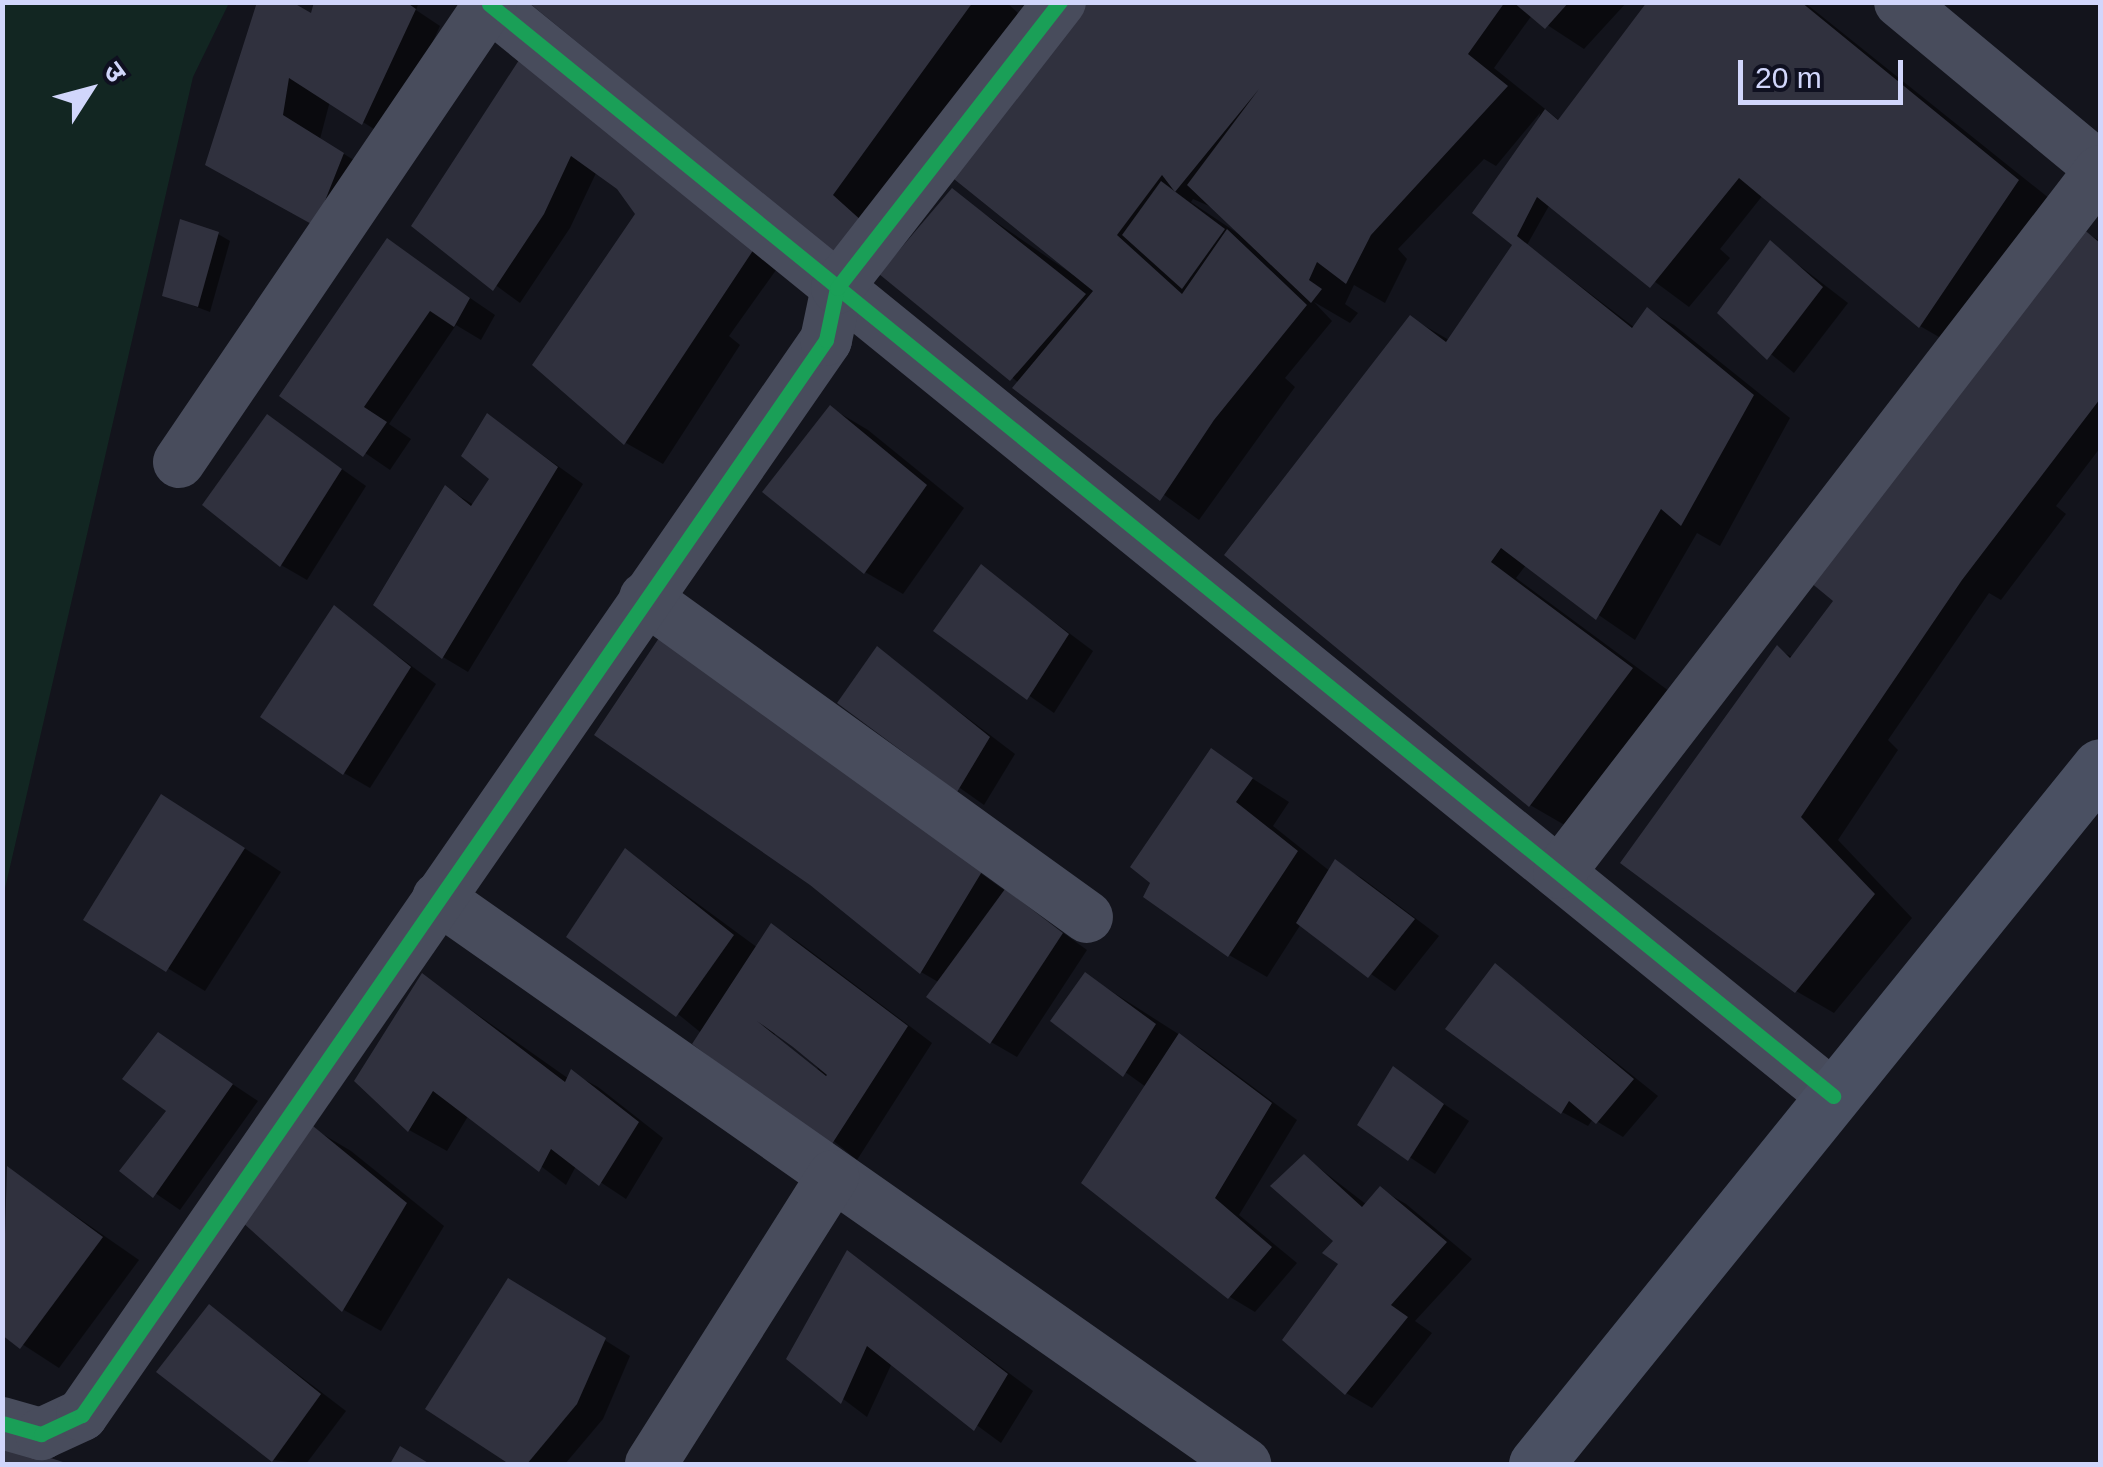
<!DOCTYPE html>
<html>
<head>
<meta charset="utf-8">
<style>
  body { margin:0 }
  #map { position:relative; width:2103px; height:1467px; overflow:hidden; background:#13141c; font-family:Arial,"Noto Sans Devanagari",sans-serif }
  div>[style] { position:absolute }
  .green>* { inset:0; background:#122622 }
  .shadow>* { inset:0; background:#0007 }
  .building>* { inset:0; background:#30313e }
  .street>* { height:52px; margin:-26px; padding:0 26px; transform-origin:26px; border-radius:26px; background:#484c5c }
  .secondary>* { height:55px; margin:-27.5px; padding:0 27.5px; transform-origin:27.5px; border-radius:27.5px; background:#4a5062 }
  .cycleway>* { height:15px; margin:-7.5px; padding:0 7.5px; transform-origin:7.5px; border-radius:7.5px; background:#1a9f57 }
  span { translate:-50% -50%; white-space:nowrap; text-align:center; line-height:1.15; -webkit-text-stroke:8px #0f1020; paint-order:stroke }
  .frame { position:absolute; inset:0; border:5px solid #d1d6fb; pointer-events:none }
  .north { position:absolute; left:40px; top:40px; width:100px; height:100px; -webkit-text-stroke:8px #0f1020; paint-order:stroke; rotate:54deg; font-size:28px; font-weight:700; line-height:40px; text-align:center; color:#d1d6fb }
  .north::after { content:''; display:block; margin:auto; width:35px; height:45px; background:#d1d6fb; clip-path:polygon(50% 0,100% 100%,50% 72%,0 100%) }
  .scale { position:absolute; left:1738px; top:60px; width:165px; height:45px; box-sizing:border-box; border:5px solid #d1d6fb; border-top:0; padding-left:12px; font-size:30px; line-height:35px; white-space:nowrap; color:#d1d6fb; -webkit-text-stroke:8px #0f1020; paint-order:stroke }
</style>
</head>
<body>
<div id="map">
  <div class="green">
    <div style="clip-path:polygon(3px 2px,229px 3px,193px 77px,3px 897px)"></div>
  </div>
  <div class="shadow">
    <div style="clip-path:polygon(317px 2px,419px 2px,416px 10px,440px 26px,388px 138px,330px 101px,320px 139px,381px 177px,353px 245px,246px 186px)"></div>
    <div style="clip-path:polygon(evenodd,531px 2px,1006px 2px,1018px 13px,890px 265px,952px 192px,1091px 287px,1079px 2px,1627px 2px,1584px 49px,1532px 15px,1494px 68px,1560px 121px,1650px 2px,1804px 2px,2055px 203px,1958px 348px,1920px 326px,1763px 195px,1720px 249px,1730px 258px,1689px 307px,1550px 204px,1527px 245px,1635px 328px,1648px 310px,1674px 325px,1790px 418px,1720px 546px,1697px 533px,1635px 640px,1526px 565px,1516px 578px,1669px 691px,1568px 827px,1530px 805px,1411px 318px,1449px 340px,1514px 244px,1540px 113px,1496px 166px,1484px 159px,1398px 249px,1407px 259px,1385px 303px,1354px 285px,1345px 304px,1358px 313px,1350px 323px,1314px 302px,1332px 321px,1285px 378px,1295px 387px,1199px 520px,1015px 387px,1019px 383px,880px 271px,531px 2px,1193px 199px,1216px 209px,1252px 243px,1191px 202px,1193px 199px)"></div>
    <div style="clip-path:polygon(519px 63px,781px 263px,729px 336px,740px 345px,663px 464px,626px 443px,638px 214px,619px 188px,597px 171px,570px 228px,520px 303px,414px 225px)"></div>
    <div style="clip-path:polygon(2081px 230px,2100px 241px,2100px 448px,2056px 506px,2066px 514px,2001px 600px,1989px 593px,1888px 740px,1898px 750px,1838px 840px,1912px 918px,1834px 1013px,1796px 991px,1777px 649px,1794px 658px,1836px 601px)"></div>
    <div style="clip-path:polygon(218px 234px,230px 241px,210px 312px,165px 295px)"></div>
    <div style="clip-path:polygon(388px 242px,495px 315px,481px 340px,456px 325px,389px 424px,411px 439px,390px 470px,282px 396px)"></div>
    <div style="clip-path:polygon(1770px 243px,1848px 303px,1794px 373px,1720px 312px)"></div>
    <div style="clip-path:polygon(831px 408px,868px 430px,964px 508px,903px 594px,865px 572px)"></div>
    <div style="clip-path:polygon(488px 416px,583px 484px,468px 672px,443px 657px,446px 488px,474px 505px,492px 478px)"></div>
    <div style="clip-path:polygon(268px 417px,366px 486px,307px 580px,281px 565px)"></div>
    <div style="clip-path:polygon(981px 567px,1093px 651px,1054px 713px,936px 631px)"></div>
    <div style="clip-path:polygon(334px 609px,436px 684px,370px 788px,344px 773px)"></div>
    <div style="clip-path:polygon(659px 641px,1087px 950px,1017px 1057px,991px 1042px,940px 983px,921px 972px)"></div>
    <div style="clip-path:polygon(878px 650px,1015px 754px,984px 805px,840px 703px)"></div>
    <div style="clip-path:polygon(1211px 752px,1289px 802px,1273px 826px,1331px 872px,1336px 863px,1362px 878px,1439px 936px,1395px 991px,1301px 924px,1267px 977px,1229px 955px)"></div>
    <div style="clip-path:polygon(200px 819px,281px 872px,205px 991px,87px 919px)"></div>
    <div style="clip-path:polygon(evenodd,626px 851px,758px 948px,772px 926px,797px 941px,932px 1043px,857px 1160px,678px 1014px,626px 851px,777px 1031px,818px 1068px,816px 1071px,773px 1037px,777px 1031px)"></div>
    <div style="clip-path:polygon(1496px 966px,1658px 1096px,1623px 1137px,1593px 1119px,1588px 1126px,1562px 1112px)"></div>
    <div style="clip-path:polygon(1086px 975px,1205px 1051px,1297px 1120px,1239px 1215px,1297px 1263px,1255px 1312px,1230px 1297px,1146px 1087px,1053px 1020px)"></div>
    <div style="clip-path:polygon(423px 976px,569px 1079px,572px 1073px,598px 1087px,663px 1138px,626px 1199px,576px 1166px,566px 1185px,470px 1113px,447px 1151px,409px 1130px)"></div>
    <div style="clip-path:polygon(159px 1035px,258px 1101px,180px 1210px,123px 1171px,169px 1110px)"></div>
    <div style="clip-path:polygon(1394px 1070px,1469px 1121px,1435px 1174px,1360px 1124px)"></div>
    <div style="clip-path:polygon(314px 1129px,351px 1151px,444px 1226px,381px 1331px,344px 1310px,245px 1221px)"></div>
    <div style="clip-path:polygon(1305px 1157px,1367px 1205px,1380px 1189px,1406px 1204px,1472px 1259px,1415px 1321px,1432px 1333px,1372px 1408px,1346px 1393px,1341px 1263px)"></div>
    <div style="clip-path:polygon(8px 1169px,139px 1260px,59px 1368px,2px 1331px)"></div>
    <div style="clip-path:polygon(848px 1253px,1033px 1391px,1001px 1443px,892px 1363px,867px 1417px,789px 1358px)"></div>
    <div style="clip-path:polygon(535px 1296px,630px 1356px,603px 1419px,565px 1464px,514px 1464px,428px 1409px)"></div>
    <div style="clip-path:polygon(210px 1307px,346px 1411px,306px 1464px,273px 1460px)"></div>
  </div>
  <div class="building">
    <div style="clip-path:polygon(257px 2px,292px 2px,311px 13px,314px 2px,406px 2px,416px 9px,362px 125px,289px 78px,283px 115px,344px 153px,315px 226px,205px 165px)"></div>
    <div style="clip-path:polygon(528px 2px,973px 2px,833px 195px,863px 222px,838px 256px)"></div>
    <div style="clip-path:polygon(1076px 2px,1505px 2px,1468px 54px,1508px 86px,1371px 235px,1346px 284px,1317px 262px,1309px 280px,1322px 289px,1311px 303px,1187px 185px,1259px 89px,1175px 192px,1162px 175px,1117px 235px,1182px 294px,1227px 229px,1307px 305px,1214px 420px,1160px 501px,1012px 388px,1093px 291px,944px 171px)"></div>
    <div style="clip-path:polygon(1513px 2px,1569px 2px,1545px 29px)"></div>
    <div style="clip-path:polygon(1647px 2px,1801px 2px,2019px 180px,1919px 328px,1739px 178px,1650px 288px,1537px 197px,1517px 236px,1632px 328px,1647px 307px,1754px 395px,1681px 526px,1661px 509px,1596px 620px,1501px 548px,1491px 562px,1633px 668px,1529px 807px,1224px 555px,1410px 315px,1446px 342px,1512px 245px,1472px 213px,1545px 109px,1558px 120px)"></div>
    <div style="clip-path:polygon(519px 60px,756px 246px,624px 445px,532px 365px,635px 214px,617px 189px,571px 156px,544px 214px,493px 291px,411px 226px)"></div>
    <div style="clip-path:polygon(1161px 181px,1225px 229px,1182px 289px,1122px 235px)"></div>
    <div style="clip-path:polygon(952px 188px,1086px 294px,1010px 381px,879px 274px)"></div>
    <div style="clip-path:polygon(180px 219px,219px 232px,198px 307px,162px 296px)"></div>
    <div style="clip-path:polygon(2081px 227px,2100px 243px,2100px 399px,1962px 580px,1801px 817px,1875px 894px,1795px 993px,1620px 863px,1777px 645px,1790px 658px,1833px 601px,1804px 577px)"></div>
    <div style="clip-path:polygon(387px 238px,470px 298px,454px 327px,430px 311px,364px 407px,387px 422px,363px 457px,279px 396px)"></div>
    <div style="clip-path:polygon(1770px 240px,1823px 287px,1767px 360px,1717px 313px)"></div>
    <div style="clip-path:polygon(830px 405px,927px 485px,864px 574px,762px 492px)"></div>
    <div style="clip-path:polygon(487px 413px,558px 467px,442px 659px,373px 605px,445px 485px,471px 506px,489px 479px,461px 456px)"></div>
    <div style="clip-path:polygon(267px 414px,342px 469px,280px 567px,202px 505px)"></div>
    <div style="clip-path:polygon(981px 564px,1069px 634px,1027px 700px,933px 631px)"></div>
    <div style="clip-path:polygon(334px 605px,411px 667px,343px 775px,260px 717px)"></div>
    <div style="clip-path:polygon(659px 638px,983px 870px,920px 974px,810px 885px,594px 735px)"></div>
    <div style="clip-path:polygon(877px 646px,990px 737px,957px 792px,837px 703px)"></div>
    <div style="clip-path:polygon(1211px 748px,1253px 778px,1236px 802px,1298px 851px,1228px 957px,1143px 897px,1150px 883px,1130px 867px)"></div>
    <div style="clip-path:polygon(161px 794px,245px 848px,166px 972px,83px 920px)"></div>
    <div style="clip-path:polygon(625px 848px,734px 935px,676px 1017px,566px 937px)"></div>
    <div style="clip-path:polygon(1335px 859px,1415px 919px,1368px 978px,1296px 923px)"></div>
    <div style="clip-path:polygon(1005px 889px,1063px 933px,990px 1044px,926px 997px)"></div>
    <div style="clip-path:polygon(evenodd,771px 923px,908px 1026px,830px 1147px,692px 1044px,771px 923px,757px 1021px,793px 1047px,827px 1075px,826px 1076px,757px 1021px)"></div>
    <div style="clip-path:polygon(1495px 963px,1634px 1079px,1596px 1124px,1569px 1101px,1561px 1114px,1445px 1029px)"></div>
    <div style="clip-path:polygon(1085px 972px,1156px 1024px,1123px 1077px,1050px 1021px)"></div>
    <div style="clip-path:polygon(422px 973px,565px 1082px,571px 1069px,639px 1122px,599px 1186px,551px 1149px,539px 1172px,433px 1091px,408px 1132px,354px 1081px)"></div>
    <div style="clip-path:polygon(158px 1032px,233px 1084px,153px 1198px,119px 1171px,166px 1111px,122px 1079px)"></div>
    <div style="clip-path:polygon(1179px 1033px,1272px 1103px,1215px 1198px,1272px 1247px,1228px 1299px,1081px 1183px)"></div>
    <div style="clip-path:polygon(1393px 1066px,1444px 1104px,1408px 1161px,1357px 1125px)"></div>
    <div style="clip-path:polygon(313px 1126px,407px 1203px,342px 1312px,241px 1221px)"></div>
    <div style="clip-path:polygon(1304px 1154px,1362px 1207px,1380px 1186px,1447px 1242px,1391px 1305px,1408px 1317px,1345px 1395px,1282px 1340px,1338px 1264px,1322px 1253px,1333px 1241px,1270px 1186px)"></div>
    <div style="clip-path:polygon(7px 1166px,103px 1237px,20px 1349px,2px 1335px)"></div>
    <div style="clip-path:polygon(847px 1250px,1008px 1374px,974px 1431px,867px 1346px,841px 1404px,786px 1359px)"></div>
    <div style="clip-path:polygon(508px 1278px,606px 1338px,577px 1404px,527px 1464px,509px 1464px,425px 1409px)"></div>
    <div style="clip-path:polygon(209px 1304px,321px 1394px,272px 1462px,156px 1372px)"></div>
    <div style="clip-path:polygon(2px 1442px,69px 1464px,2px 1464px)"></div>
    <div style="clip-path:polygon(400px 1446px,430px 1464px,390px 1464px)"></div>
  </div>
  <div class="street">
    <div style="left:1900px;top:2px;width:260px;rotate:39.7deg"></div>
    <div style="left:489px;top:4px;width:1732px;rotate:39.09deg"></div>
    <div style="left:179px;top:462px;width:556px;rotate:-55.85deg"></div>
    <div style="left:645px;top:598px;width:545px;rotate:35.82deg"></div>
    <div style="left:1559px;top:873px;width:886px;rotate:-52.38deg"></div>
    <div style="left:438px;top:898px;width:986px;rotate:35.04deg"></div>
    <div style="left:2px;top:1423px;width:41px;rotate:15.8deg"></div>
    <div style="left:41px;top:1434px;width:45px;rotate:-24.9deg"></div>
    <div style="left:82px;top:1415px;width:1307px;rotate:-55.31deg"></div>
    <div style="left:826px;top:340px;width:53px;rotate:-78.1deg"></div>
    <div style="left:837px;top:288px;width:363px;rotate:-52.1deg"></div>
    <div style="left:651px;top:1464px;width:341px;rotate:-57.7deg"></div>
  </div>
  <div class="secondary">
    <div style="left:1536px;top:1464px;width:897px;rotate:-51.06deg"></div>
  </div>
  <div class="cycleway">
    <div style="left:489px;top:4px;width:1732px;rotate:39.09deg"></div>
    <div style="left:2px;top:1423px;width:41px;rotate:15.8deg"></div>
    <div style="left:41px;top:1434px;width:45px;rotate:-24.9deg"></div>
    <div style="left:82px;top:1415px;width:1307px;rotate:-55.31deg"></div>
    <div style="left:826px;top:340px;width:53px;rotate:-78.1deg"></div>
    <div style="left:837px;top:288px;width:363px;rotate:-52.1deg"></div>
  </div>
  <div class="frame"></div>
  <div class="north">उ</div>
  <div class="scale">20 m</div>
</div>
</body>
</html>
